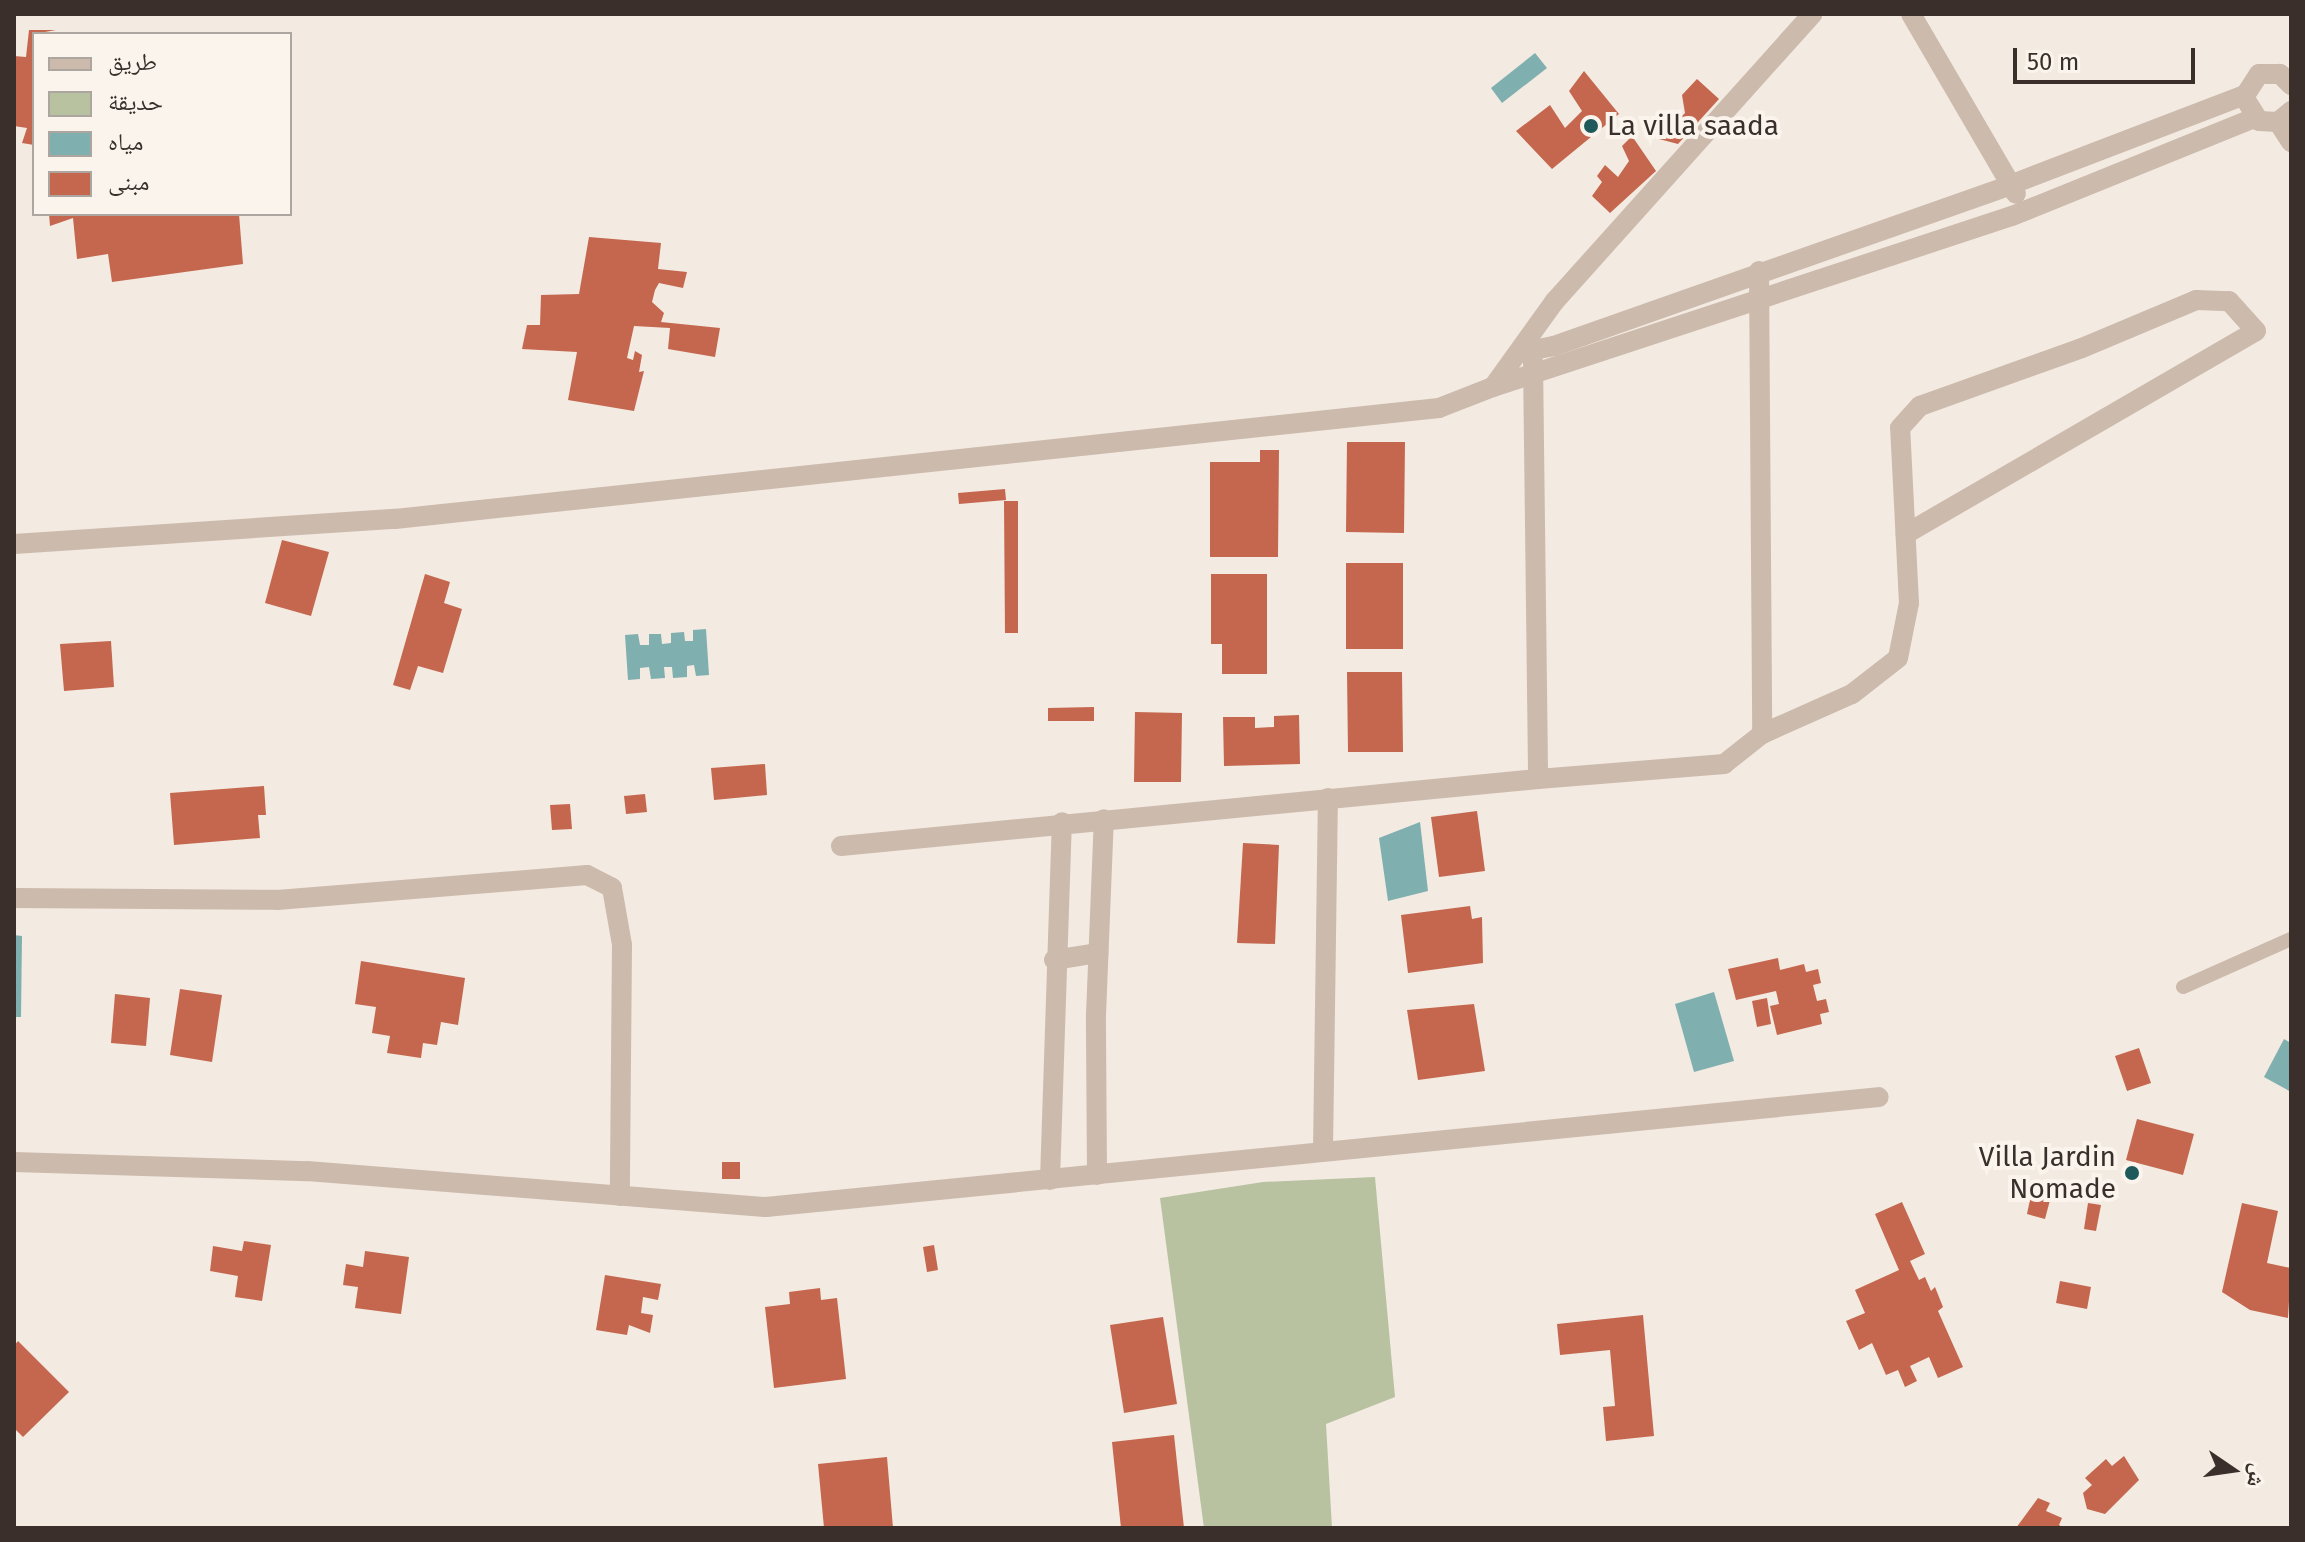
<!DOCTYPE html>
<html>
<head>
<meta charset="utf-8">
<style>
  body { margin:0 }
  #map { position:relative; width:2305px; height:1542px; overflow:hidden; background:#f3eae1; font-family:"Fira Sans","Noto Naskh Arabic",sans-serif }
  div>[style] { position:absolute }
  .green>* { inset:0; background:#b8c2a0 }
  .water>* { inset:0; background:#80afb0 }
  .building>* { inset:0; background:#c4674e }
  .service>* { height:14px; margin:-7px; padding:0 7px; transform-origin:7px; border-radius:7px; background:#ccbaac }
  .minor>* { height:20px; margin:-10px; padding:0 10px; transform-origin:10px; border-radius:10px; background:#ccbaac }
  .dots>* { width:22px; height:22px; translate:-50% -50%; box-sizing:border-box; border:4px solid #faf4ed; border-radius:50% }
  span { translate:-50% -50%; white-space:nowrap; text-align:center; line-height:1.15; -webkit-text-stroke:8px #faf4ed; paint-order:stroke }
  .poi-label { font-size:28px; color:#3a2f2b }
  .left { translate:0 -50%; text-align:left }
  .right { translate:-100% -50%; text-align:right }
  .frame { position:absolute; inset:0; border:16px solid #3a2f2b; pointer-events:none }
  .legend { position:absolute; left:32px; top:32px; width:260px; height:184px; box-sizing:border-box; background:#faf4ed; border:2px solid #ada59f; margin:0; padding:10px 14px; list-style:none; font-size:24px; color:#3a2f2b }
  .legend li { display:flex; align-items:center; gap:16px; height:40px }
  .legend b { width:40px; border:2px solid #ada59f }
  .north { position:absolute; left:2193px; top:1430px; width:80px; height:80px; -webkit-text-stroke:6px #faf4ed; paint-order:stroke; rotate:103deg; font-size:22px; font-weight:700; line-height:32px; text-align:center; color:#3a2f2b }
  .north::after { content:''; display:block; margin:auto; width:28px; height:36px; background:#3a2f2b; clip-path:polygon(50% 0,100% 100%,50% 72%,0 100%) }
  .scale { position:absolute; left:2013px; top:48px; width:182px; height:36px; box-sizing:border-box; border:4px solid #3a2f2b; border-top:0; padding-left:10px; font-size:24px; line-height:28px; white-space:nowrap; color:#3a2f2b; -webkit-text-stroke:6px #faf4ed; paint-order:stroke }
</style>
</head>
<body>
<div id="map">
  <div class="green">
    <div style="clip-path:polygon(1375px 1177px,1395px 1397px,1326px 1424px,1332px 1528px,1204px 1528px,1160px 1198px,1263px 1182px)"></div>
  </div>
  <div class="water">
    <div style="clip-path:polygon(1535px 53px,1547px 68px,1502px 103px,1491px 88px)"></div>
    <div style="clip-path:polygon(706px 629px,709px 675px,696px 676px,694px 665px,687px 666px,687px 677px,673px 678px,672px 667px,664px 667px,665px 678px,651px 679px,649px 667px,640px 668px,640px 679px,628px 680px,625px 635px,638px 634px,640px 645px,649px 645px,649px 634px,661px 634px,662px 644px,671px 643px,671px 633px,684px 632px,685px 641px,693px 641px,693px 630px)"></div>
    <div style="clip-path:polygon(1420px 822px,1428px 891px,1388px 901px,1379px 838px)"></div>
    <div style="clip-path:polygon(14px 935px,22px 936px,21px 1017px,14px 1017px)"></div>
    <div style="clip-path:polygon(1714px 992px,1734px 1061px,1694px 1072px,1675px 1004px)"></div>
    <div style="clip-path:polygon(2284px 1039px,2291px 1043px,2291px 1092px,2264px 1077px)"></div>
  </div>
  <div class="building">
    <div style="clip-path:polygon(29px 30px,56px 30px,34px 34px,34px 145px,22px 143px,27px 128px,14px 126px,14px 56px,26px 57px)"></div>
    <div style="clip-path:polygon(1584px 71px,1619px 114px,1552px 169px,1516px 131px,1550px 105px,1565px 128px,1582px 111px,1569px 91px)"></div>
    <div style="clip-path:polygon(1697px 79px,1719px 99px,1678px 144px,1659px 139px,1685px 113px,1682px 95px)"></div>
    <div style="clip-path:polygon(1632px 136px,1656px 171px,1610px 213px,1592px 196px,1602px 182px,1597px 176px,1605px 165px,1618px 177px,1629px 161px,1622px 146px)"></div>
    <div style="clip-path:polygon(49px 214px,239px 214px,243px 264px,112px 282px,108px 254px,77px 259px,73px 218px,50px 226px)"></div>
    <div style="clip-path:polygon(589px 237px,661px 243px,658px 269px,687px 272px,683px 288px,659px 283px,655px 290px,652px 302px,664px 313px,661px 322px,720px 328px,715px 357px,668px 349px,670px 328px,634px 326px,627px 358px,633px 360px,635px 351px,642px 355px,639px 372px,644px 371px,634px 411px,568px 400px,577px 352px,522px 349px,527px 325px,540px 325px,541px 295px,579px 294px)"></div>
    <div style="clip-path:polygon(1347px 442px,1405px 442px,1404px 533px,1346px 532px)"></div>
    <div style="clip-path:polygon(1260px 450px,1279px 450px,1278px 557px,1210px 557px,1210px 462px,1260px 462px)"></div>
    <div style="clip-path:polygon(1005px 489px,1006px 500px,959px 504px,958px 493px)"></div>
    <div style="clip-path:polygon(1004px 501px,1018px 501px,1018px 633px,1005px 633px)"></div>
    <div style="clip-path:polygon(282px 540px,329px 552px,311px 616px,265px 603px)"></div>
    <div style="clip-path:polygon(1346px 563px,1403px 563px,1403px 649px,1346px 649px)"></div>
    <div style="clip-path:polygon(425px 574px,450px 582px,444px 603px,462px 609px,443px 673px,418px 666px,410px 690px,393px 685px)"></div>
    <div style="clip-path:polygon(1211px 574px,1267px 574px,1267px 674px,1222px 674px,1222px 644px,1211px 644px)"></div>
    <div style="clip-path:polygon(111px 641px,114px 687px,64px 691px,60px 644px)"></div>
    <div style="clip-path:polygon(1347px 672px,1402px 672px,1403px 752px,1348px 752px)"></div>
    <div style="clip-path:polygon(1094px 707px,1094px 721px,1048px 721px,1048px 708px)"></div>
    <div style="clip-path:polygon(1135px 712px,1182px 713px,1181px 782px,1134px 782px)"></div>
    <div style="clip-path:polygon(1299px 715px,1300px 764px,1224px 766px,1223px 717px,1255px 717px,1255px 728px,1274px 727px,1274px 716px)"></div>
    <div style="clip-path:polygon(765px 764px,767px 795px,714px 800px,711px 768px)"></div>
    <div style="clip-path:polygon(264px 786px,266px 815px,258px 815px,260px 838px,174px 845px,170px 793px)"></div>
    <div style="clip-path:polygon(645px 794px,647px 812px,626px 814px,624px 796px)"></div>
    <div style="clip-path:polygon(570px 804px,572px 829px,552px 830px,550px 805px)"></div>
    <div style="clip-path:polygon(1477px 811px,1485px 871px,1439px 877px,1431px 817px)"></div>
    <div style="clip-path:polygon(1243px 843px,1279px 845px,1275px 944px,1237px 943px)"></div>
    <div style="clip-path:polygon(1470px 906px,1472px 919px,1482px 917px,1483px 963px,1408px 973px,1401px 915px)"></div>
    <div style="clip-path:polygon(1778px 958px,1780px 970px,1804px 964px,1806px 972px,1818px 969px,1821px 983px,1813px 985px,1817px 1001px,1826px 999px,1829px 1012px,1820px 1014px,1822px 1024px,1777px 1035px,1770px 1006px,1779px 1004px,1776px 991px,1736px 1000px,1728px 969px)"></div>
    <div style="clip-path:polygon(361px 961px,465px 978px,458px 1025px,441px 1022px,437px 1045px,423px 1043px,421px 1058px,387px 1053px,390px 1036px,372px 1033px,376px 1007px,355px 1004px)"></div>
    <div style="clip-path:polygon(180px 989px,222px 995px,212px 1062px,170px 1055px)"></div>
    <div style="clip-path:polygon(115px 994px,150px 998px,146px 1046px,111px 1043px)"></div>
    <div style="clip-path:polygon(1767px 998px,1771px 1024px,1757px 1027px,1752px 1001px)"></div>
    <div style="clip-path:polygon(1474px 1004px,1485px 1071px,1418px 1080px,1407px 1010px)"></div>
    <div style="clip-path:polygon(2139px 1048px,2151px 1083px,2127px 1091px,2115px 1056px)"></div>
    <div style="clip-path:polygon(2137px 1119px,2194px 1134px,2183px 1175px,2126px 1160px)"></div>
    <div style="clip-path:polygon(722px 1162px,740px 1162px,740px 1179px,722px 1179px)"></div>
    <div style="clip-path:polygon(2031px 1195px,2050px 1200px,2045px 1219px,2027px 1214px)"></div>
    <div style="clip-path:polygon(1902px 1202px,1925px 1254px,1910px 1261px,1919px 1280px,1925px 1277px,1931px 1291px,1935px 1287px,1943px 1307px,1938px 1311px,1963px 1367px,1938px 1378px,1929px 1357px,1910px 1366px,1917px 1381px,1905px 1387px,1898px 1370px,1886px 1375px,1872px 1343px,1859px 1350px,1846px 1321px,1865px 1313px,1855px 1290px,1899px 1270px,1875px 1214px)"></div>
    <div style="clip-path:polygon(2088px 1203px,2101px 1205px,2096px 1231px,2084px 1229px)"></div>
    <div style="clip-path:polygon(2242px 1203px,2278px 1211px,2267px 1263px,2291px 1268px,2288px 1318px,2250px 1310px,2222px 1292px)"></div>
    <div style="clip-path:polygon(244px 1241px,271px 1245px,262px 1301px,235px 1297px,238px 1276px,210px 1271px,213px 1246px,242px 1251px)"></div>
    <div style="clip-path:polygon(934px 1245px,938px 1270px,927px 1272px,923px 1247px)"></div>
    <div style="clip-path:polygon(365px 1251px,409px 1257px,401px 1314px,355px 1308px,358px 1287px,343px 1285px,346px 1264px,363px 1267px)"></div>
    <div style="clip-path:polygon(605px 1275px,661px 1284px,658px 1300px,643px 1297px,641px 1313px,653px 1315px,650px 1333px,629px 1325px,627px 1335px,596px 1330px)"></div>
    <div style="clip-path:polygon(2060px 1281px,2091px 1287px,2087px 1309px,2056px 1303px)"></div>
    <div style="clip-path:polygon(820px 1288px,821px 1300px,837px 1298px,846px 1379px,774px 1388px,765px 1307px,790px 1304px,789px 1292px)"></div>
    <div style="clip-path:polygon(1643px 1315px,1654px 1436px,1606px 1441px,1603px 1407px,1615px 1406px,1610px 1350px,1560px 1355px,1557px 1324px)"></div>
    <div style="clip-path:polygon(1163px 1317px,1177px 1404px,1124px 1413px,1110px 1325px)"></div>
    <div style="clip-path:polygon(18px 1341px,69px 1392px,23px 1437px,14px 1428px,14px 1346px)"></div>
    <div style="clip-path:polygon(1174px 1435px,1184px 1528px,1121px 1528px,1112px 1442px)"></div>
    <div style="clip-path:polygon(2124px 1456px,2139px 1480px,2105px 1514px,2087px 1509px,2083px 1493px,2092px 1485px,2085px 1478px,2106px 1459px,2112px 1466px)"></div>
    <div style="clip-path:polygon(887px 1457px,893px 1528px,824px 1528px,818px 1464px)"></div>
    <div style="clip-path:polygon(2038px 1498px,2050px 1503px,2046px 1511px,2062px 1518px,2059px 1525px,2064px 1528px,2016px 1528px)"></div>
  </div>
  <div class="service">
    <div style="left:2183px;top:987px;width:118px;rotate:-24deg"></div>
  </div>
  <div class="minor">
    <div style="left:1911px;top:14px;width:208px;rotate:59.7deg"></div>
    <div style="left:2291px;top:85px;width:16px;rotate:-135deg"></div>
    <div style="left:2280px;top:74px;width:21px;rotate:180deg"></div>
    <div style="left:2259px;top:74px;width:27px;rotate:123deg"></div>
    <div style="left:2244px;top:97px;width:28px;rotate:58deg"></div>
    <div style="left:2259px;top:121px;width:19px;rotate:3deg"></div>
    <div style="left:2278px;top:122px;width:17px;rotate:-40deg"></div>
    <div style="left:2278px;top:122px;width:24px;rotate:57deg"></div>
    <div style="left:1759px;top:271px;width:463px;rotate:89.6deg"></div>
    <div style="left:1762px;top:734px;width:98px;rotate:-24deg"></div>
    <div style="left:1852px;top:694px;width:58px;rotate:-38deg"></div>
    <div style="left:1898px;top:658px;width:56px;rotate:-78.7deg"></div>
    <div style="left:1909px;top:603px;width:175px;rotate:-92.9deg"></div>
    <div style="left:1900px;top:428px;width:30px;rotate:-48deg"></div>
    <div style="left:1920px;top:406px;width:172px;rotate:-19.7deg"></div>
    <div style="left:2082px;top:348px;width:124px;rotate:-22.8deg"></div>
    <div style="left:2196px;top:300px;width:33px;rotate:2deg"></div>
    <div style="left:2229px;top:301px;width:40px;rotate:48deg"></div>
    <div style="left:2256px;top:331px;width:405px;rotate:149.9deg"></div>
    <div style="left:1518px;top:353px;width:37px;rotate:-11deg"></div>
    <div style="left:1554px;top:346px;width:484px;rotate:-19.4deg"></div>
    <div style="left:2010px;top:185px;width:251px;rotate:-21deg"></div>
    <div style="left:1533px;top:361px;width:418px;rotate:89.3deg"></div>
    <div style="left:1538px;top:779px;width:187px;rotate:-4.6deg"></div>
    <div style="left:1724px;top:764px;width:48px;rotate:-38.3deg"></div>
    <div style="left:1493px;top:387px;width:546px;rotate:-18.24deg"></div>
    <div style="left:2012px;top:216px;width:262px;rotate:-22deg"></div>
    <div style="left:14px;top:544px;width:382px;rotate:-3.8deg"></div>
    <div style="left:395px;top:519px;width:1050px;rotate:-6.07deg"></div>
    <div style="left:1439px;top:408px;width:58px;rotate:-21.3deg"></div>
    <div style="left:1493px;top:387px;width:105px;rotate:-54.3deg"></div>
    <div style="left:1554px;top:302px;width:387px;rotate:-48.1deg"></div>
    <div style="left:841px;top:846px;width:700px;rotate:-5.49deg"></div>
    <div style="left:14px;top:898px;width:263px;rotate:0.4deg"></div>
    <div style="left:277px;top:900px;width:311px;rotate:-4.6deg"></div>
    <div style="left:587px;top:875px;width:28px;rotate:27deg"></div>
    <div style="left:612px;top:888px;width:58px;rotate:80deg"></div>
    <div style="left:622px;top:945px;width:251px;rotate:90.5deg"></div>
    <div style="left:1054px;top:960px;width:45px;rotate:-9deg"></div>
    <div style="left:1323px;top:1151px;width:353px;rotate:-89.2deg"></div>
    <div style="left:14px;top:1162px;width:293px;rotate:1.8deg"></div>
    <div style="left:307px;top:1171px;width:460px;rotate:4.5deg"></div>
    <div style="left:766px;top:1207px;width:1118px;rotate:-5.64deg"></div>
    <div style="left:1097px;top:1175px;width:160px;rotate:-90.4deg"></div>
    <div style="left:1096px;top:1015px;width:196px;rotate:-87.7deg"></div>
    <div style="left:1050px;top:1180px;width:358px;rotate:-88.1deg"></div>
  </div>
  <div class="dots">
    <div style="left:1591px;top:126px;background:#20595b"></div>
    <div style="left:2132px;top:1173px;background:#20595b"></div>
  </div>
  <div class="poi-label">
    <span class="left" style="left:1607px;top:126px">La villa saada</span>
    <span class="right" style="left:2116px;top:1173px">Villa Jardin<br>Nomade</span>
  </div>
  <div class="frame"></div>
  <ul class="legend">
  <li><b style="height:10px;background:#ccbaac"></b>طريق</li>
  <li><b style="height:22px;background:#b8c2a0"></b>حديقة</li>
  <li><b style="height:22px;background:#80afb0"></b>مياه</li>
  <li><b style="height:22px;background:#c4674e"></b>مبنى</li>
  </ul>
  <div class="north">ش</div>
  <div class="scale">50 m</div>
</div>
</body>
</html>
